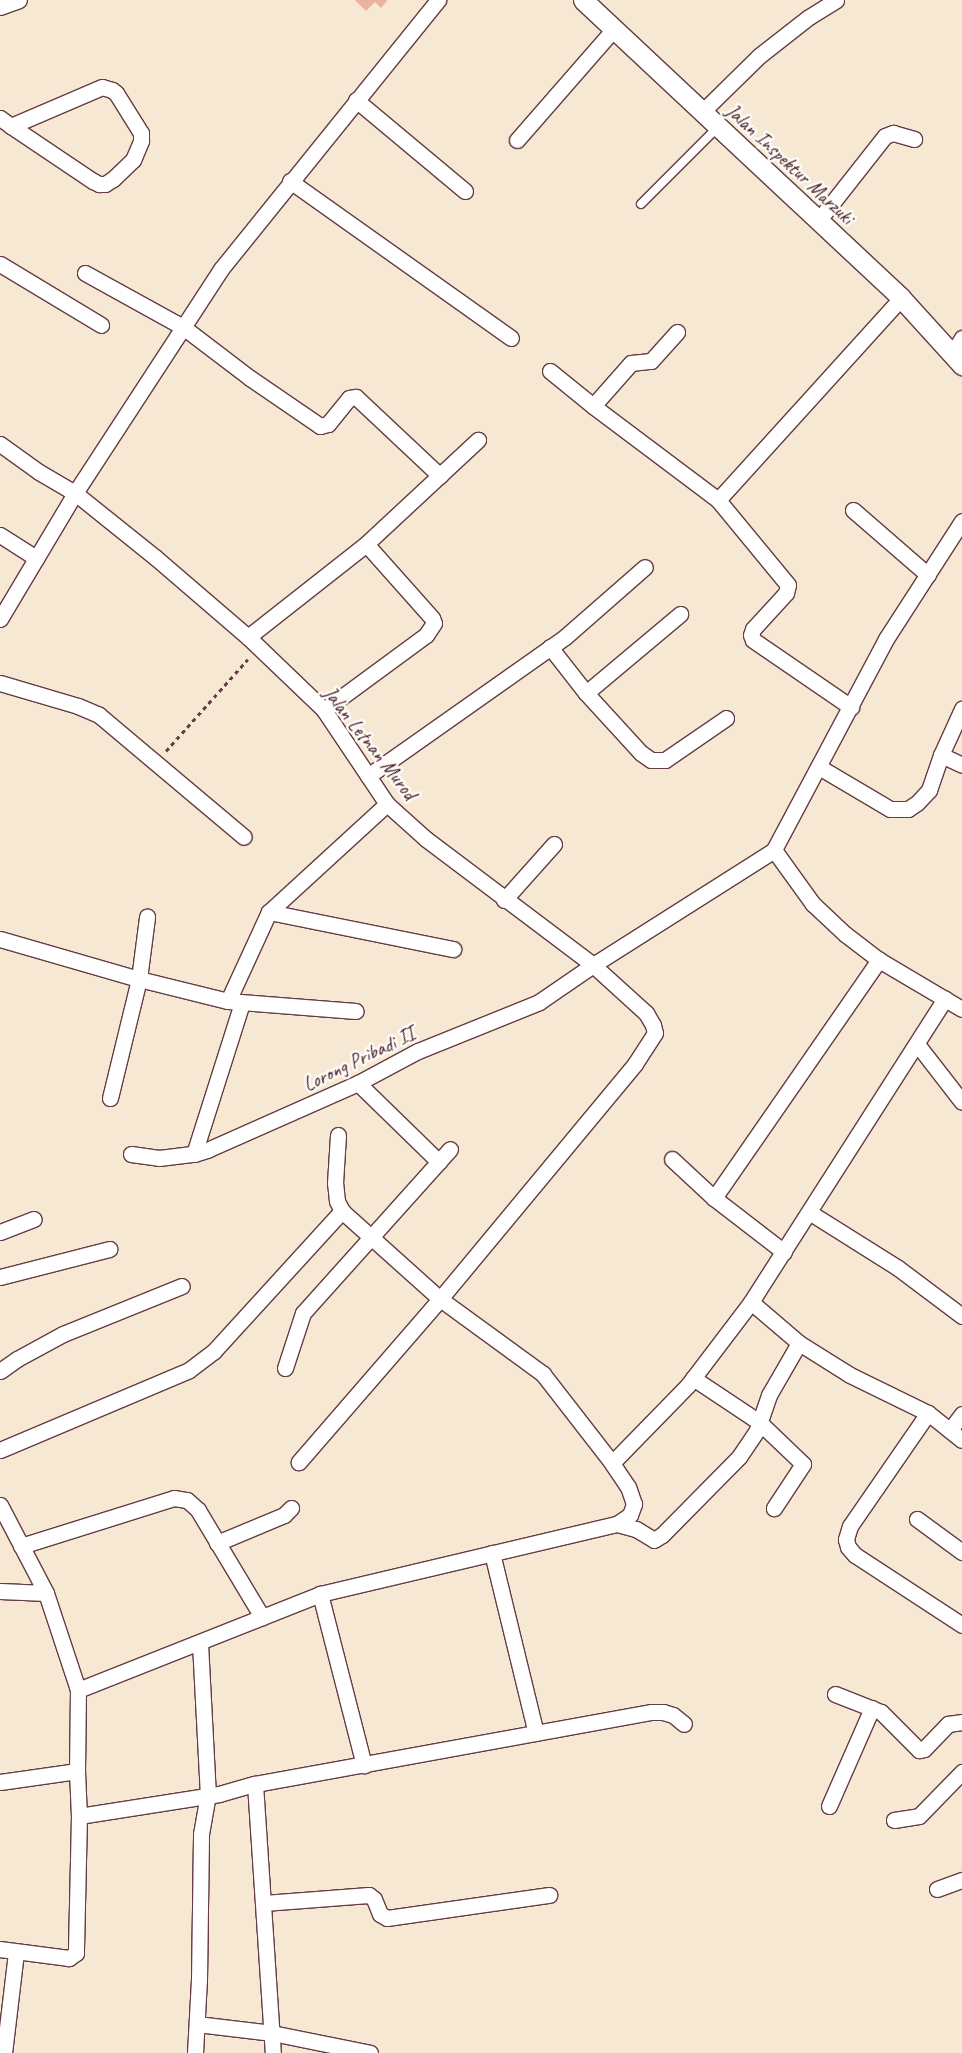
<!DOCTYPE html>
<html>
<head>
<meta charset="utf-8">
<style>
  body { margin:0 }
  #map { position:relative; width:962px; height:2053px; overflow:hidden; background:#f6e8d3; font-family:Caveat,sans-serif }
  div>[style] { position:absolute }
  .building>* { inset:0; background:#ebb29f }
  .path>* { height:3px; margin-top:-1.5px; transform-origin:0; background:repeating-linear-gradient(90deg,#643d44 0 4px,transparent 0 8px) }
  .roads { filter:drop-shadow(1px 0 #643d44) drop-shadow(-1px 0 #643d44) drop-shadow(0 1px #643d44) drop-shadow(0 -1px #643d44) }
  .service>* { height:8px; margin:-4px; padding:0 4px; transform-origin:4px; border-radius:4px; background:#fff }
  .minor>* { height:15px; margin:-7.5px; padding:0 7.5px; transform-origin:7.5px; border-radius:7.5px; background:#fff }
  .tertiary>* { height:19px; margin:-9.5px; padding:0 9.5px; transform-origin:9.5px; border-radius:9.5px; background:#fff }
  span { translate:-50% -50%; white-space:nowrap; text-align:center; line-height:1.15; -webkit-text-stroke:5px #fdfcf7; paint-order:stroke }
  .street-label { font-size:20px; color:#4a1f2b }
</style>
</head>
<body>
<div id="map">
  <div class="building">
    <div style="clip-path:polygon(355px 0,386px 0,387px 1px,381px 8px,375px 2px,366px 11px)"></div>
  </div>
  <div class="path">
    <div style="left:166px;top:751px;width:123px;rotate:-48.3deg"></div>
  </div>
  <div class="roads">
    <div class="service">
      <div style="left:641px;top:204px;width:109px;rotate:-45deg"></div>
    </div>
    <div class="minor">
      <div style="left:0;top:7px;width:20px;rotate:-20deg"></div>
      <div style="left:356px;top:100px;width:142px;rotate:39.9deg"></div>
      <div style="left:703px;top:111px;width:78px;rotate:-44.5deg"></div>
      <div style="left:759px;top:56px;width:63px;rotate:-38deg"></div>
      <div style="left:809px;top:17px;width:32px;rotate:-32deg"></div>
      <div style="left:0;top:118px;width:14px;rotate:36deg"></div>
      <div style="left:11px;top:126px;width:99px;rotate:33.9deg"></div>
      <div style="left:93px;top:181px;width:7px;rotate:27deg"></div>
      <div style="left:99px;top:184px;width:6px"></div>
      <div style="left:105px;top:184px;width:9px;rotate:-32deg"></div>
      <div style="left:113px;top:179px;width:28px;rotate:-44deg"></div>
      <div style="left:133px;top:160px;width:21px;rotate:-67deg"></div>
      <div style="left:141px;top:141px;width:8px;rotate:-90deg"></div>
      <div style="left:141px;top:133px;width:47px;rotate:-122deg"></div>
      <div style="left:116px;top:93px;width:5px;rotate:-143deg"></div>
      <div style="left:112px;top:90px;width:10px;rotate:-163deg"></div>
      <div style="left:102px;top:87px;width:99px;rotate:156.8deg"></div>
      <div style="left:517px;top:140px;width:147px;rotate:-48.9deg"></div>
      <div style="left:290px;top:181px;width:271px;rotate:35.4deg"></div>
      <div style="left:818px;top:221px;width:108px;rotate:-51.8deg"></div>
      <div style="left:885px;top:136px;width:9px;rotate:-21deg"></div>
      <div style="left:893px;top:133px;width:22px;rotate:16deg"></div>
      <div style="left:0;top:264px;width:118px;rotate:31.1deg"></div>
      <div style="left:85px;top:273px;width:112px;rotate:28.9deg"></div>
      <div style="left:183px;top:327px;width:84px;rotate:37.3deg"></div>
      <div style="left:250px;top:378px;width:85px;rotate:34.4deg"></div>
      <div style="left:320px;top:426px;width:8px;rotate:-14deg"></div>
      <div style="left:328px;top:424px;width:33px;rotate:-51deg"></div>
      <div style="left:349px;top:398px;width:7px;rotate:-8deg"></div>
      <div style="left:356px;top:397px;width:115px;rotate:43.2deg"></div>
      <div style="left:952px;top:354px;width:19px;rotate:-58deg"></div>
      <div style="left:550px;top:371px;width:55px;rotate:39.1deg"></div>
      <div style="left:593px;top:406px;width:156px;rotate:36.9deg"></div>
      <div style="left:718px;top:500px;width:273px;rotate:-47.8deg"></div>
      <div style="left:593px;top:406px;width:57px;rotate:-48.5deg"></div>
      <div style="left:631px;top:363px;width:20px;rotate:-6deg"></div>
      <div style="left:651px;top:361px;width:39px;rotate:-48deg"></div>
      <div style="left:0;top:444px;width:48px;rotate:35.7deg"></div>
      <div style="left:39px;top:472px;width:42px;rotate:30.3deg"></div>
      <div style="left:75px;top:493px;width:104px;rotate:38.7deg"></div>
      <div style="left:156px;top:558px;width:121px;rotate:40.7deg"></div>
      <div style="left:248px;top:637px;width:105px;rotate:43.8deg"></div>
      <div style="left:324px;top:710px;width:113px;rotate:56.2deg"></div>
      <div style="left:387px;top:804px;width:52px;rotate:41.9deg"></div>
      <div style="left:426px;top:839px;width:209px;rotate:37deg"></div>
      <div style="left:593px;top:965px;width:214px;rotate:-32.4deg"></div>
      <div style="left:718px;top:500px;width:110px;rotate:50.5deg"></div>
      <div style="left:788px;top:585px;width:8px;rotate:104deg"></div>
      <div style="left:786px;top:593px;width:49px;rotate:132.5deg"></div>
      <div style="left:753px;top:629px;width:6px;rotate:108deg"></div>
      <div style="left:751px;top:635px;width:5px;rotate:68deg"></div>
      <div style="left:753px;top:640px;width:119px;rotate:34.4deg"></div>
      <div style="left:853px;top:510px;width:99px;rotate:40.9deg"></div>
      <div style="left:962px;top:521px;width:140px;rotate:122.8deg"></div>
      <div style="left:886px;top:639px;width:239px;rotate:118deg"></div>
      <div style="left:774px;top:850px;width:67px;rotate:54.2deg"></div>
      <div style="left:813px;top:904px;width:44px;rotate:43.2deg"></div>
      <div style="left:845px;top:934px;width:43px;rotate:37.4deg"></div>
      <div style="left:879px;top:960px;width:96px;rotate:30.6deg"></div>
      <div style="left:0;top:535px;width:43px;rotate:32.6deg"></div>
      <div style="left:0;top:619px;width:147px;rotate:-59.2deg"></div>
      <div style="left:75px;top:493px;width:267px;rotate:-56.9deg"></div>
      <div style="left:221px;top:269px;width:346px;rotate:-51.1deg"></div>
      <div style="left:248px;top:637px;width:150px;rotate:-38.2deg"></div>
      <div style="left:366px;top:544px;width:153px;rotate:-42.9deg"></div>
      <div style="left:550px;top:647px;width:58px;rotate:52deg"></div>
      <div style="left:586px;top:693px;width:81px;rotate:47.5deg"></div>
      <div style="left:641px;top:753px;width:12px;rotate:35deg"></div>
      <div style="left:651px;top:760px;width:14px"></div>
      <div style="left:665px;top:760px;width:74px;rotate:-34.5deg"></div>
      <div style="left:0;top:683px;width:81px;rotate:16.4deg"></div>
      <div style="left:78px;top:706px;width:23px;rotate:23deg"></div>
      <div style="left:99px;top:715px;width:189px;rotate:40.1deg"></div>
      <div style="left:586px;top:693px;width:123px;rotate:-40deg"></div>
      <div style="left:324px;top:710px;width:127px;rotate:-36.3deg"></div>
      <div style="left:426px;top:635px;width:14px;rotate:-56deg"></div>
      <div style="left:434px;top:623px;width:5px;rotate:-112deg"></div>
      <div style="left:432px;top:618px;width:99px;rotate:-131.7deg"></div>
      <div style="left:941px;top:755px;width:23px;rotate:25deg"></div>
      <div style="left:819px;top:767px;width:82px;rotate:30.6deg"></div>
      <div style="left:890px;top:809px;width:18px"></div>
      <div style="left:908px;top:809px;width:11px;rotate:-34deg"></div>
      <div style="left:917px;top:803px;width:18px;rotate:-47deg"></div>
      <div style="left:929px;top:790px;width:37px;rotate:-71deg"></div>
      <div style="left:941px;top:755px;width:51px;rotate:-65.5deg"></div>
      <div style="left:368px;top:776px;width:241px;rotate:-35.2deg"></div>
      <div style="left:565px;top:637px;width:106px;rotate:-41.2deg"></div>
      <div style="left:504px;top:900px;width:75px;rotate:-48.2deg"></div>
      <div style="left:269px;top:912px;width:188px;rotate:11.4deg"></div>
      <div style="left:0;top:939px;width:145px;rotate:16.1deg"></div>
      <div style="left:139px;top:979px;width:92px;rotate:13.9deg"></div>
      <div style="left:228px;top:1001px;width:128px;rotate:4.5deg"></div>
      <div style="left:228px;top:1001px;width:98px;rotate:-65.3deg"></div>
      <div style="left:269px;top:912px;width:160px;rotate:-42.5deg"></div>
      <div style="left:917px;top:1044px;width:73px;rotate:52.2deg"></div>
      <div style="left:358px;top:1083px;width:113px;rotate:44.3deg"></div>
      <div style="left:110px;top:1098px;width:122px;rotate:-76.3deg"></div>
      <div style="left:139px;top:979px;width:63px;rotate:-82.6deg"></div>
      <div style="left:131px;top:1154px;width:28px;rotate:8deg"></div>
      <div style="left:159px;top:1158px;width:35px;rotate:-7deg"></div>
      <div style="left:194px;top:1154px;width:14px;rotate:-17deg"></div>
      <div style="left:207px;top:1150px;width:165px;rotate:-23.9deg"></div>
      <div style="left:358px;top:1083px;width:68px;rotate:-28.1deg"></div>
      <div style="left:418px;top:1051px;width:131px;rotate:-22deg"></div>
      <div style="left:539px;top:1002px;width:65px;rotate:-34.4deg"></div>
      <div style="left:593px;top:965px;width:72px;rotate:42.2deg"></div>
      <div style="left:646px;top:1013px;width:14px;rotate:60deg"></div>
      <div style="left:653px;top:1025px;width:8px;rotate:76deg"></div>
      <div style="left:655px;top:1033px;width:37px;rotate:123deg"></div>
      <div style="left:635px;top:1064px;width:305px;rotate:129.7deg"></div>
      <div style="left:440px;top:1299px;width:216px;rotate:130.9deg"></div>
      <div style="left:194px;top:1154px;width:158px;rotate:-72.4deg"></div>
      <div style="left:672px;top:1159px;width:57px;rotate:42.9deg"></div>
      <div style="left:809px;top:1212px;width:105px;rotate:32.2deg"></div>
      <div style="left:898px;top:1268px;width:80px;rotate:36.9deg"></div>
      <div style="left:0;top:1232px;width:36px;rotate:-21deg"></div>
      <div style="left:784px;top:1252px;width:88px;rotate:-142.4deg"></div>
      <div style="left:714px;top:1198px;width:290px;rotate:-55.3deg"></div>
      <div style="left:0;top:1277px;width:113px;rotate:-14.4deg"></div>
      <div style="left:751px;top:1302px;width:63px;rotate:40.5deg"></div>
      <div style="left:799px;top:1343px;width:60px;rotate:32.1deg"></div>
      <div style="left:850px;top:1375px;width:87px;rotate:26deg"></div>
      <div style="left:928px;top:1413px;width:43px;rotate:38.5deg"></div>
      <div style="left:285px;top:1368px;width:58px;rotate:-71.9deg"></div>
      <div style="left:303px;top:1313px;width:220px;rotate:-48.1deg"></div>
      <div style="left:0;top:1371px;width:21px;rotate:-35deg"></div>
      <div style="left:17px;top:1359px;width:52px;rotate:-28.5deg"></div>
      <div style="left:63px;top:1334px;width:128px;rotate:-22deg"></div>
      <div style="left:693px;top:1378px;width:79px;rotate:33.7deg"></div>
      <div style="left:759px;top:1422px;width:61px;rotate:43.7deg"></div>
      <div style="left:803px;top:1464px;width:53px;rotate:123.4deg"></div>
      <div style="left:928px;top:1413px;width:137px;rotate:124.6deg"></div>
      <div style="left:850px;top:1526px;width:14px;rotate:107deg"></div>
      <div style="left:846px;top:1539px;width:8px;rotate:76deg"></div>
      <div style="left:848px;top:1547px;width:11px;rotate:49deg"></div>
      <div style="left:855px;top:1555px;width:128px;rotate:33.2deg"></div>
      <div style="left:950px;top:1430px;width:20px;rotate:-53deg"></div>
      <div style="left:0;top:1450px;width:205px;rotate:-22.9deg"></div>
      <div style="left:189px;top:1370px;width:31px;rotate:-37deg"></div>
      <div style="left:214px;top:1351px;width:190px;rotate:-47.6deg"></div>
      <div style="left:612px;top:1463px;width:109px;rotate:-45.7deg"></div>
      <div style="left:688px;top:1385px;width:104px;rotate:-52.8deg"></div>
      <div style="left:751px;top:1302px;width:360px;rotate:-57.4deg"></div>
      <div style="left:0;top:1505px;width:99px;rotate:62.4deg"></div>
      <div style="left:46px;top:1593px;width:102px;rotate:71.7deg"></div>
      <div style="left:78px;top:1690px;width:81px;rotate:90.7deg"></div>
      <div style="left:77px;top:1771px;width:45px;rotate:87.5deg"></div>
      <div style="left:79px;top:1816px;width:137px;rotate:91.3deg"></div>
      <div style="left:76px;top:1953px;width:9px;rotate:144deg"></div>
      <div style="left:69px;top:1958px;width:70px;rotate:-172.6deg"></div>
      <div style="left:917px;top:1519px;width:56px;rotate:36.3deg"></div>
      <div style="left:617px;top:1524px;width:20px;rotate:15deg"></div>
      <div style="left:636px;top:1529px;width:21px;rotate:31deg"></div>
      <div style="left:654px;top:1540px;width:9px;rotate:-32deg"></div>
      <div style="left:662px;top:1535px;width:110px;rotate:-45.4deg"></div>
      <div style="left:739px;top:1457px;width:32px;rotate:-56deg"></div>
      <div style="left:757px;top:1430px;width:37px;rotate:-71deg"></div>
      <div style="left:769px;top:1395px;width:60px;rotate:-60deg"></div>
      <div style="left:217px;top:1543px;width:73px;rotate:-22.7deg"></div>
      <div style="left:284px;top:1515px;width:10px;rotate:-45deg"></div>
      <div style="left:21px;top:1546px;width:160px;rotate:-17.4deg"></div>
      <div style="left:174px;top:1498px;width:13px;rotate:9deg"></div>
      <div style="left:187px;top:1500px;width:15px;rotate:42deg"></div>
      <div style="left:198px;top:1510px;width:125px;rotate:59.1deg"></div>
      <div style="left:492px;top:1553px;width:185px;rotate:76.3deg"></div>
      <div style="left:0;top:1591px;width:46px;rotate:2.5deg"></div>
      <div style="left:320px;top:1594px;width:177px;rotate:75.6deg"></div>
      <div style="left:78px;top:1690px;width:260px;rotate:-21.6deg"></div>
      <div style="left:320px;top:1594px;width:305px;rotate:-13.3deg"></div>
      <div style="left:617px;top:1524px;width:16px;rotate:-35deg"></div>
      <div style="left:630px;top:1515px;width:12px;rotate:-70deg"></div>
      <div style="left:634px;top:1504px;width:18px;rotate:-109deg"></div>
      <div style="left:628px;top:1487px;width:29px;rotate:-124deg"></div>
      <div style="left:612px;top:1463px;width:113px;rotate:-127.8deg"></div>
      <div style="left:543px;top:1374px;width:127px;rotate:-143.9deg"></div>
      <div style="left:440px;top:1299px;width:132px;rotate:-138.1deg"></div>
      <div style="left:342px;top:1211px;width:11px;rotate:-117deg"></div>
      <div style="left:337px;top:1201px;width:18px;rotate:-96deg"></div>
      <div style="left:335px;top:1183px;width:48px;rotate:-86.4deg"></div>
      <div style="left:835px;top:1694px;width:49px;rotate:21.4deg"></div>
      <div style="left:881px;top:1712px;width:54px;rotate:45deg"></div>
      <div style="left:919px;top:1750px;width:5px;rotate:-11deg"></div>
      <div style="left:924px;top:1749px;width:35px;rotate:-46deg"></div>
      <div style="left:948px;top:1724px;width:14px;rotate:-8deg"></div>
      <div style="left:0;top:1782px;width:78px;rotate:-8.1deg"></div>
      <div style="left:255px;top:1784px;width:270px;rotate:86.2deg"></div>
      <div style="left:829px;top:1806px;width:107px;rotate:-66.3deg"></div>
      <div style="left:79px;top:1816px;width:142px;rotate:-8.9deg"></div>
      <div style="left:219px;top:1794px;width:37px;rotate:-16deg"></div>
      <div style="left:255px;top:1784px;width:403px;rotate:-10.3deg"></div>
      <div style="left:652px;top:1712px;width:11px"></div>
      <div style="left:663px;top:1712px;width:10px;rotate:17deg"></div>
      <div style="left:673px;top:1715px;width:14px;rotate:39deg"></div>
      <div style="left:894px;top:1820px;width:25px;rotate:-9deg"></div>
      <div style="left:919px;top:1816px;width:62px;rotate:-45.7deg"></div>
      <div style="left:937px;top:1889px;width:27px;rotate:-20deg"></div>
      <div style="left:264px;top:1903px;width:105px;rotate:-4.4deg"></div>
      <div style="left:369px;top:1895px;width:6px;rotate:39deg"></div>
      <div style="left:374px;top:1899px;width:16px;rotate:68deg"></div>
      <div style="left:380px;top:1914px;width:8px;rotate:30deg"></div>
      <div style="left:387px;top:1918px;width:164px;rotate:-8.1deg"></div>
      <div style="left:197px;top:2024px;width:76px;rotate:6.8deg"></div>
      <div style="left:272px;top:2033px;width:100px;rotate:11.5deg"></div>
      <div style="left:4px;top:2053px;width:102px;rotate:-83.2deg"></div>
      <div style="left:195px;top:2053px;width:73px;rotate:-86.9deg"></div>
      <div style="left:199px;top:1980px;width:146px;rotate:-89.2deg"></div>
      <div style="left:201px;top:1834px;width:39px;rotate:-80deg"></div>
      <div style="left:208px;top:1796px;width:153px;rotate:-93deg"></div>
    </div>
    <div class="tertiary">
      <div style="left:583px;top:0;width:436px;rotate:43.1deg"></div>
      <div style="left:901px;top:298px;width:91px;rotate:47.7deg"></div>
    </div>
  </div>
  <div class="street-label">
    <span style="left:790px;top:164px;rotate:43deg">Jalan Inspektur Marzuki</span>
    <span style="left:370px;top:743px;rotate:52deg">Jalan Letnan Murod</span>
    <span style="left:359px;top:1059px;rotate:-26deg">Lorong Pribadi II</span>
  </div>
</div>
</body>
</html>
